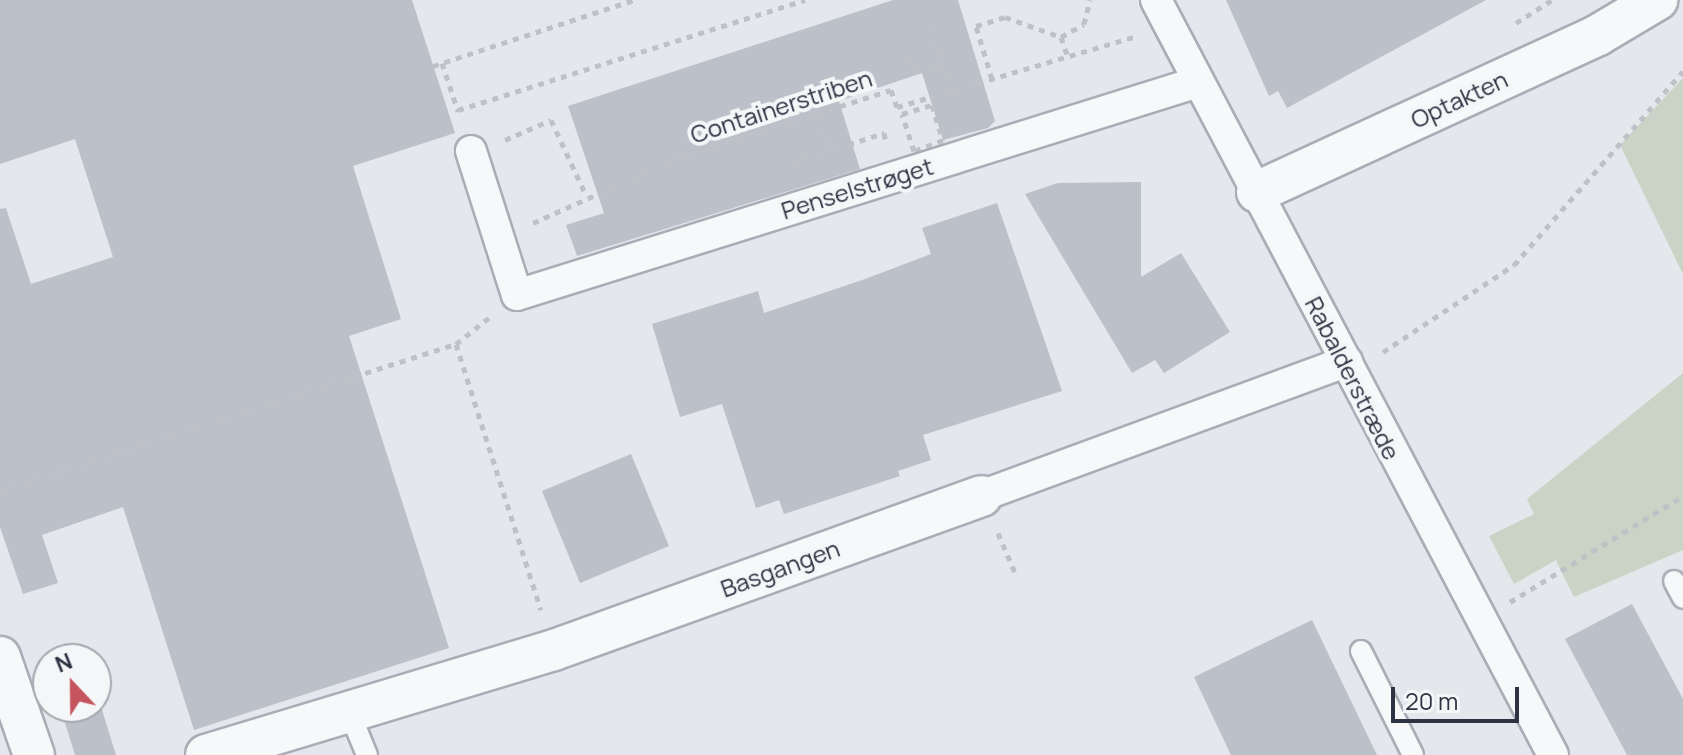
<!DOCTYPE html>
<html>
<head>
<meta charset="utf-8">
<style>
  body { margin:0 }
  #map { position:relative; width:1683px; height:755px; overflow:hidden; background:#e4e7eb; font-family:Manrope,sans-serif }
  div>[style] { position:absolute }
  .green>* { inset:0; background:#c9d4c6 }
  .building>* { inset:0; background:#bcc0c8 }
  .path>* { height:5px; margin-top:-2.5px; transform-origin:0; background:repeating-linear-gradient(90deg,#bec1c6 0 6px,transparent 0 12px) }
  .roads { filter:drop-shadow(2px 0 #a9adb5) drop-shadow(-2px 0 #a9adb5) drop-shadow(0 2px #a9adb5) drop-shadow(0 -2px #a9adb5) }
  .service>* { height:20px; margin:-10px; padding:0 10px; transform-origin:10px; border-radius:10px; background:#f7f8fa }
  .pedestrian>* { height:30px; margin:-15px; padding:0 15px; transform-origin:15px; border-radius:15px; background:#f7f8fa }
  .minor>* { height:40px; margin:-20px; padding:0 20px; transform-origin:20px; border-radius:20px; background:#f7f8fa }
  span { translate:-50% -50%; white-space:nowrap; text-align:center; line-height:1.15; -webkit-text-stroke:8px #f4f6f8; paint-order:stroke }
  .street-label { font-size:24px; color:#2d3342 }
  .north { position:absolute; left:32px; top:643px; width:80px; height:80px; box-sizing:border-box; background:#f4f6f8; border:2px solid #a4a8af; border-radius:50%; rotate:338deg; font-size:22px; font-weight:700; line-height:32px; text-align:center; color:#2d3342 }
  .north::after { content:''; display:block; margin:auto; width:28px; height:36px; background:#c5545e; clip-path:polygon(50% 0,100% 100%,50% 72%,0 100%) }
  .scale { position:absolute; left:1391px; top:687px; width:128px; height:36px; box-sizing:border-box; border:4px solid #2d3342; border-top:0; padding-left:10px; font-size:24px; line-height:28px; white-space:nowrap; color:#2d3342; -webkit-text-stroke:6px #f4f6f8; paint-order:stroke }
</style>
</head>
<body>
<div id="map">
  <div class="green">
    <div style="clip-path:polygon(1683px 78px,1683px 274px,1620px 145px)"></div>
    <div style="clip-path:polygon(1683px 373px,1683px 550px,1574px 597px,1556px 560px,1514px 584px,1489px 536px,1534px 514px,1527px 499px)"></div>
  </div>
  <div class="building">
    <div style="clip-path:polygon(0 0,412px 0,455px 133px,353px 166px,401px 319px,349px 336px,449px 648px,194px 730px,123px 507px,42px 535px,58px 583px,23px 594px,0 527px,0 209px,6px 208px,31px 284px,113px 257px,75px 139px,0 164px)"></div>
    <div style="clip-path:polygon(893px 0,958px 0,995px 121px,988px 128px,943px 140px,922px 73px,839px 101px,860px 169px,577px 256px,566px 225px,604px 213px,568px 106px)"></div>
    <div style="clip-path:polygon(1226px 0,1486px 0,1287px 108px,1278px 91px,1269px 96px)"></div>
    <div style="clip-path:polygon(1141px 182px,1141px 277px,1181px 253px,1230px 332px,1164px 373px,1155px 360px,1132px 373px,1025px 194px,1058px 183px)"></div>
    <div style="clip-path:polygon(997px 203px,1062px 391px,923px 435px,931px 460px,898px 471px,900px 476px,784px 514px,779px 500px,756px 508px,722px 404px,680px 417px,652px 324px,758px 291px,764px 313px,865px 279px,931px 254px,922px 228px)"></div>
    <div style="clip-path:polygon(631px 454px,669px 546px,580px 583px,542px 491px)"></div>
    <div style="clip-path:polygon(1632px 604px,1683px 699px,1683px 755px,1627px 755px,1565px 639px)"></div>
    <div style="clip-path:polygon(1312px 620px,1377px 755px,1231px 755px,1194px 677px)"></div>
    <div style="clip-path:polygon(97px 694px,116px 755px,75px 755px,60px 707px,96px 707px)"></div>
  </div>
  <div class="path">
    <div style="left:1516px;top:23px;width:43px;rotate:-32.6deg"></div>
    <div style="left:932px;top:28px;width:65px;rotate:74.9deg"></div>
    <div style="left:1061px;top:37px;width:26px;rotate:-29deg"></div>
    <div style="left:1084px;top:24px;width:25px;rotate:-76deg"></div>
    <div style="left:903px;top:45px;width:30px;rotate:66deg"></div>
    <div style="left:915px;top:72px;width:26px;rotate:-18deg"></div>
    <div style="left:442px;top:63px;width:51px;rotate:71.6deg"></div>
    <div style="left:433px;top:66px;width:212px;rotate:-18.2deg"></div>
    <div style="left:992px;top:79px;width:55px;rotate:-106.8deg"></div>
    <div style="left:976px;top:26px;width:30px;rotate:-17deg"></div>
    <div style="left:1005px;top:17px;width:59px;rotate:19.7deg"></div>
    <div style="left:1061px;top:37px;width:21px;rotate:71deg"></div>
    <div style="left:932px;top:105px;width:37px;rotate:73deg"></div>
    <div style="left:943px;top:140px;width:31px;rotate:159deg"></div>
    <div style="left:914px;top:151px;width:39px;rotate:-108deg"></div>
    <div style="left:902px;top:114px;width:31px;rotate:-17deg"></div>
    <div style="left:458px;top:110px;width:364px;rotate:-17.6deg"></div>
    <div style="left:816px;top:114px;width:40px;rotate:71.1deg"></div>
    <div style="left:505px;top:140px;width:50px;rotate:-23.5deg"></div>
    <div style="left:551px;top:120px;width:81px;rotate:65deg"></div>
    <div style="left:791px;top:163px;width:98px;rotate:-17.9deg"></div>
    <div style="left:884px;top:133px;width:9px;rotate:77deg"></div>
    <div style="left:533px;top:223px;width:161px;rotate:-24.2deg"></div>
    <div style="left:680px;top:157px;width:221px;rotate:-17.6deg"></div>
    <div style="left:891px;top:90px;width:18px;rotate:71deg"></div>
    <div style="left:897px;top:107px;width:247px;rotate:-16.5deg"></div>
    <div style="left:456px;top:344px;width:279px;rotate:72.3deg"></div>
    <div style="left:1383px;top:352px;width:157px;rotate:-33.6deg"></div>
    <div style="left:1514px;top:265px;width:257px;rotate:-48.9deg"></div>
    <div style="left:0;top:491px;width:479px;rotate:-17.9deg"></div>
    <div style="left:456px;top:344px;width:45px;rotate:-38.7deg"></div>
    <div style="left:998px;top:533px;width:46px;rotate:66.8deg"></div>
    <div style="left:1510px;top:602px;width:203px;rotate:-31.5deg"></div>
  </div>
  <div class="roads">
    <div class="service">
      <div style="left:1674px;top:581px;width:19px;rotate:62deg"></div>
      <div style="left:1361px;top:651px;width:116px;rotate:63.4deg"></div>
      <div style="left:349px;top:711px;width:48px;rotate:67.8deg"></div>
    </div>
    <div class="pedestrian">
      <div style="left:1156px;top:0;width:853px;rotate:62.26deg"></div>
      <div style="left:471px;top:151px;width:151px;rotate:72.3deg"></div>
      <div style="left:517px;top:295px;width:714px;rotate:-17.37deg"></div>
      <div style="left:981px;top:496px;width:390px;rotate:-20.2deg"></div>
    </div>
    <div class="minor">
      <div style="left:1257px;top:192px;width:375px;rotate:-24.7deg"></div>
      <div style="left:1598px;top:35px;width:69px;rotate:-30.7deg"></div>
      <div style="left:0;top:657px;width:104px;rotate:70.9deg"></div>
      <div style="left:206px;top:755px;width:363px;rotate:-16.8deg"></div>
      <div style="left:554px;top:650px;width:454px;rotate:-19.8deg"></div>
    </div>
  </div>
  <div class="street-label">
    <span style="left:1459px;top:99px;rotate:-25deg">Optakten</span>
    <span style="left:781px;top:106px;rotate:-18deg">Containerstriben</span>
    <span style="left:857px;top:188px;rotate:-17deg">Penselstrøget</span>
    <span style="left:1353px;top:378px;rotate:63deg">Rabalderstræde</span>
    <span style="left:780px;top:568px;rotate:-20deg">Basgangen</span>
  </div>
  <div class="north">N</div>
  <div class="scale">20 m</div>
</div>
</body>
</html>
